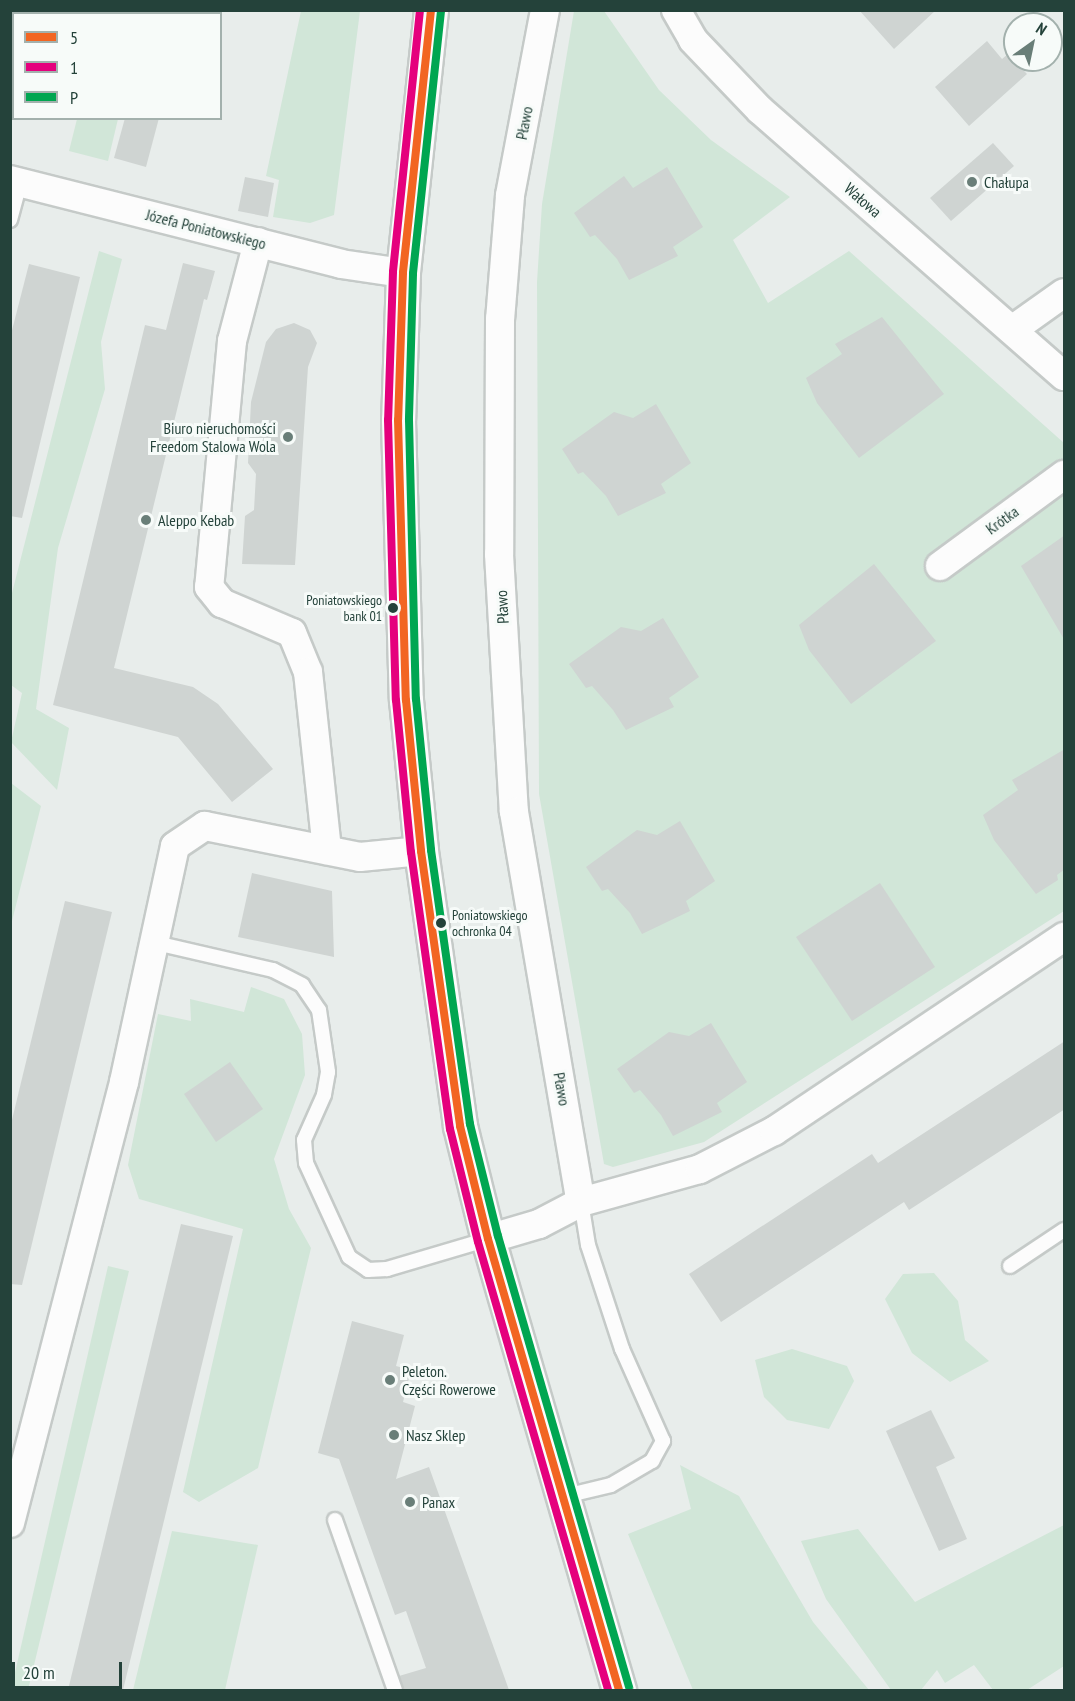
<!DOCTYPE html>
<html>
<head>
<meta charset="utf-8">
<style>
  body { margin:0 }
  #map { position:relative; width:1075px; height:1701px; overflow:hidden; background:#e8edeb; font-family:"PT Sans Narrow",sans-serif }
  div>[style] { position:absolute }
  .green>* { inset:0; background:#d1e6d8 }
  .building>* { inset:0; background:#cfd4d2 }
  .roads { filter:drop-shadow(2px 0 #c5cac8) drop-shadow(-2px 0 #c5cac8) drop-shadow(0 2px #c5cac8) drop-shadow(0 -2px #c5cac8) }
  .lane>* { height:14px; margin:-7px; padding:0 7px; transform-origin:7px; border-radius:7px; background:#fcfcfc }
  .street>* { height:28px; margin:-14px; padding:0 14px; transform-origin:14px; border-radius:14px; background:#fcfcfc }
  .secondary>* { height:33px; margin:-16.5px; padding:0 16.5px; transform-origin:16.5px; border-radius:16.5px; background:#fcfcfc }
  .bus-1>* { height:8px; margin:-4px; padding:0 4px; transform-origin:4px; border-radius:4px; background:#f26522 }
  .bus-2>* { height:8px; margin:-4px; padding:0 4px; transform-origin:4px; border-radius:4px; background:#e5007d }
  .bus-3>* { height:8px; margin:-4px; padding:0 4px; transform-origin:4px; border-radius:4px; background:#00a651 }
  .dots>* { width:16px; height:16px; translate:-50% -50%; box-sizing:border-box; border:3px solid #f7fbf9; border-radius:50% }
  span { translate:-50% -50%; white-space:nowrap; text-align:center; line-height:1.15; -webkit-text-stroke:6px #f7fbf9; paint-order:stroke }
  .bus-label { font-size:14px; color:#24423a }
  .right { translate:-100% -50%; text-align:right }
  .left { translate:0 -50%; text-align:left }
  .street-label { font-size:16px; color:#24423a }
  .poi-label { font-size:16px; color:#24423a }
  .frame { position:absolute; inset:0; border:12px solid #24423a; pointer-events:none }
  .legend { position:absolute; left:12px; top:12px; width:210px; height:108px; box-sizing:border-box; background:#f7fbf9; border:2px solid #a3b1ad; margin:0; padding:8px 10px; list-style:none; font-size:18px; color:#24423a }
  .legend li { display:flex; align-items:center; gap:12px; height:30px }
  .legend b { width:30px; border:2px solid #a3b1ad }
  .north { position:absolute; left:1003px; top:12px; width:60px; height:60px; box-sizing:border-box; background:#f7fbf9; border:2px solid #a3b1ad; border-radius:50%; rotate:33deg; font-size:16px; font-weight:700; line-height:24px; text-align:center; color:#24423a }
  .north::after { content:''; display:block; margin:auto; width:21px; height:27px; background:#697e78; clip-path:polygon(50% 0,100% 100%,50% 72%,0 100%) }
  .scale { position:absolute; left:12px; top:1662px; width:110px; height:27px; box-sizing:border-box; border:3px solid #24423a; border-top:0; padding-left:8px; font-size:18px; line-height:21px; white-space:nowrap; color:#24423a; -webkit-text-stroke:4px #f7fbf9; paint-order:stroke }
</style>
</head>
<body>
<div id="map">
  <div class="green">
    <div style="clip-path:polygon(301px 11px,360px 11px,334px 215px,310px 223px,273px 217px,279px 180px,266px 176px)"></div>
    <div style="clip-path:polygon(574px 11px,604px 11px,659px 90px,711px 140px,790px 197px,733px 240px,768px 303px,849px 251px,1064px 443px,1064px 911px,704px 1142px,613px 1167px,604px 1164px,539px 794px,537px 282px,542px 204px)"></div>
    <div style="clip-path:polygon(77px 119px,118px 119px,108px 161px,69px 151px)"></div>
    <div style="clip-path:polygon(99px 251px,122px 259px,101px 342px,105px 389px,58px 548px,36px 709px,69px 728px,57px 790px,11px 742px,22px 693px,11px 685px,11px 597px)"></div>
    <div style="clip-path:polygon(11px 783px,41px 806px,11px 925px)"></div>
    <div style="clip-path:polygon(251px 987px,284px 999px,302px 1034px,305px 1075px,274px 1159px,289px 1209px,311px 1248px,258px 1468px,199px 1502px,183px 1492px,243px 1229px,139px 1199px,128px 1165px,158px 1014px,191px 1021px,190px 999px,244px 1012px)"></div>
    <div style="clip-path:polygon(108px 1266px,129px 1271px,28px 1690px,11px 1690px)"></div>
    <div style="clip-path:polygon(934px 1273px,958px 1301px,965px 1340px,989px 1361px,950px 1382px,912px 1353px,885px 1299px,903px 1274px)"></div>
    <div style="clip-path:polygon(792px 1349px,847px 1366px,854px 1381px,829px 1429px,787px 1420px,764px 1397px,755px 1360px)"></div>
    <div style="clip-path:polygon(680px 1465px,739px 1496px,813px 1622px,869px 1690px,693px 1690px,628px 1534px,691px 1509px)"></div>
    <div style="clip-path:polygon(1064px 1525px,1064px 1666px,1027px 1690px,993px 1690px,974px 1665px,945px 1683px,937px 1670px,921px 1690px,891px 1690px,826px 1599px,801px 1541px,858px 1529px,915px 1602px)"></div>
    <div style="clip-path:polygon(172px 1531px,258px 1545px,225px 1690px,133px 1690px)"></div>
  </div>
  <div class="building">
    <div style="clip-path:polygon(859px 10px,936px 10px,894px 49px)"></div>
    <div style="clip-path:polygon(987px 41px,1002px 59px,1008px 54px,1027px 74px,969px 126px,935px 87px)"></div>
    <div style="clip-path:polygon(125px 118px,159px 118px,146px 167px,114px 158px)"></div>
    <div style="clip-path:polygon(993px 143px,1014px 166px,951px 221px,930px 198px)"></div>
    <div style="clip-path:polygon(667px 167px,703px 227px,673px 247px,678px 256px,629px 280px,617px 259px,595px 235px,590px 237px,574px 213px,624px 176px,633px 188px)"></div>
    <div style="clip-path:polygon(245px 177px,274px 183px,268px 217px,238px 211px)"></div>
    <div style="clip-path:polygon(183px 263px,215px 271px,207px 300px,204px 299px,114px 668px,193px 687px,218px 704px,273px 769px,232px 802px,178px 737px,53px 705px,145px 325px,166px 330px)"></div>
    <div style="clip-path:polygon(29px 264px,80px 277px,22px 518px,10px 516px,10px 338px)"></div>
    <div style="clip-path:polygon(882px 317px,944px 394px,859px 458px,817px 403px,806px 378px,842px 354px,835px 344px)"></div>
    <div style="clip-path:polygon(294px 323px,310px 330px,317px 343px,308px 367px,295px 565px,242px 564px,245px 516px,254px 510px,256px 474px,248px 463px,251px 402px,266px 342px,276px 329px)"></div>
    <div style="clip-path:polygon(656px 404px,691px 463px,661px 484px,666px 493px,618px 516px,606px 496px,583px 472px,578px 474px,562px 449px,614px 412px,633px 418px)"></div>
    <div style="clip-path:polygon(1065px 535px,1065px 641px,1021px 566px)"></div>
    <div style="clip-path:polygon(874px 564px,936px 641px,851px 704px,809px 650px,799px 625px)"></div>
    <div style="clip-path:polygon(663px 618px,699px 677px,669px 698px,674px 707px,626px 730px,613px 710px,592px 686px,586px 688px,569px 664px,621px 627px,641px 631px)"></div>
    <div style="clip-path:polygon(1065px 749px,1065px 869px,1057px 875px,1058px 880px,1036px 894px,994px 840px,983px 815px,1018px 790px,1012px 780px)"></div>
    <div style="clip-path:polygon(680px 821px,715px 881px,686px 901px,690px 911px,642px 934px,630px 913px,608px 889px,602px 891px,586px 867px,637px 830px,657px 835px)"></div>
    <div style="clip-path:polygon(252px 873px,332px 891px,334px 957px,238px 937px)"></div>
    <div style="clip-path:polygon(880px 883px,935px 967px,852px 1021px,796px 937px)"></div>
    <div style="clip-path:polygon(65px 901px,112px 912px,22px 1285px,10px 1284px,10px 1128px)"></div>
    <div style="clip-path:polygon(711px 1023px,747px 1082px,717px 1103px,722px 1112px,673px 1136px,661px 1115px,640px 1090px,634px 1093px,617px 1069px,669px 1032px,689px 1036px)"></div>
    <div style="clip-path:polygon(1065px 1041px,1065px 1109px,909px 1210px,904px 1202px,721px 1322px,689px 1274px,872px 1154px,878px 1163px)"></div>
    <div style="clip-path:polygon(230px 1062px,263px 1109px,216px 1142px,184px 1094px)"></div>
    <div style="clip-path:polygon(181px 1224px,233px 1236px,123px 1690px,68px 1690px)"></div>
    <div style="clip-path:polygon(352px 1321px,404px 1335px,396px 1366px,411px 1370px,403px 1402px,415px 1406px,396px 1479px,429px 1467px,509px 1690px,404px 1690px,399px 1676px,426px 1668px,406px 1611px,395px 1615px,339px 1459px,318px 1453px)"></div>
    <div style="clip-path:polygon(931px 1410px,955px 1458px,936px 1467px,967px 1539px,939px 1551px,886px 1431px)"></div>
  </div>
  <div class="roads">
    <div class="lane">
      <div style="left:10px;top:220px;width:39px;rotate:-75deg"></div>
      <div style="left:156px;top:943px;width:120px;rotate:13deg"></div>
      <div style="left:273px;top:970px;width:33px;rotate:27deg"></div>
      <div style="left:302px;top:985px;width:30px;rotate:56deg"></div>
      <div style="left:319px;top:1010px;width:63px;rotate:81.7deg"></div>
      <div style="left:328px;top:1072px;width:23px;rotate:100deg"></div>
      <div style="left:324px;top:1095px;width:49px;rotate:114deg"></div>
      <div style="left:304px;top:1140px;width:23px;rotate:85deg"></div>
      <div style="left:306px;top:1163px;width:103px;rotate:65.4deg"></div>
      <div style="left:349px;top:1257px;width:23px;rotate:34deg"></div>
      <div style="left:368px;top:1270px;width:19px;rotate:-3deg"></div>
      <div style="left:387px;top:1269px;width:105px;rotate:-16.5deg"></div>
      <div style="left:1010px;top:1266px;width:65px;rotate:-33.7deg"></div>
      <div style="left:561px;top:1497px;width:51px;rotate:-13.5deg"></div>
      <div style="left:611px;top:1485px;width:48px;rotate:-30.3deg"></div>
      <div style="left:652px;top:1461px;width:23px;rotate:-61deg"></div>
      <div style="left:663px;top:1441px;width:101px;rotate:-114deg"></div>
      <div style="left:622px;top:1349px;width:109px;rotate:-108.1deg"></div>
      <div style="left:588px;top:1245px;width:44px;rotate:-99.2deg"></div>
      <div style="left:335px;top:1520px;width:180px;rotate:70.6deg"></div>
    </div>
    <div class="street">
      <div style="left:545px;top:10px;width:189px;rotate:100.7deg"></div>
      <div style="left:510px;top:196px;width:123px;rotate:94.6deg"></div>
      <div style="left:500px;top:319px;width:235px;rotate:90.2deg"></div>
      <div style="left:499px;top:554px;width:258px;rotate:86.7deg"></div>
      <div style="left:514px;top:812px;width:396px;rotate:80.3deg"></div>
      <div style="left:676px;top:10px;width:34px;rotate:60deg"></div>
      <div style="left:693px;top:40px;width:97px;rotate:46.3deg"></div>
      <div style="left:760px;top:110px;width:404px;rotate:41.2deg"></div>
      <div style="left:10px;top:180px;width:341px;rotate:14.2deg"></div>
      <div style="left:341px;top:264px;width:63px;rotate:8.3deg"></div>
      <div style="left:258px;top:242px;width:102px;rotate:104.7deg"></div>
      <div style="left:232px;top:341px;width:247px;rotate:95.3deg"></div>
      <div style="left:209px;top:587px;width:21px;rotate:51deg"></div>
      <div style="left:222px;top:603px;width:76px;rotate:23.2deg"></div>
      <div style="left:292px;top:633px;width:42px;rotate:67.7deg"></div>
      <div style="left:308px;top:672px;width:179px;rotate:83.9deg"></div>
      <div style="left:1012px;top:330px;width:64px;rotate:-35.4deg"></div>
      <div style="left:940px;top:566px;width:154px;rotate:-36.3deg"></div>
      <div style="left:488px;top:1239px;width:53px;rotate:-16.4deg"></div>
      <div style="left:539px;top:1224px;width:47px;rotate:-27.6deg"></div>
      <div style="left:581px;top:1202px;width:123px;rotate:-15.5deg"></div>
      <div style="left:700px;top:1169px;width:83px;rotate:-27.2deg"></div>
      <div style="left:774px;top:1131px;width:349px;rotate:-33.8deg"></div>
      <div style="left:10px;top:1523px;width:455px;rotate:-75.5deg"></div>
      <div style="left:124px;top:1082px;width:241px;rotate:-77.8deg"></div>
      <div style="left:175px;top:846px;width:36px;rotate:-34deg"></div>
      <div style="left:205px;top:826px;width:158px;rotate:11.3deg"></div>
      <div style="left:360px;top:857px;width:61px;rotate:-5.6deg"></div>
    </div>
    <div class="secondary">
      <div style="left:431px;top:10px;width:264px;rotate:96.1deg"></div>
      <div style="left:403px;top:273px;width:147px;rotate:91.9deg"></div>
      <div style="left:398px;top:420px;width:280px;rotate:88.4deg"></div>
      <div style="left:406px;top:700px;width:152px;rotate:84.3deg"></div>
      <div style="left:421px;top:851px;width:278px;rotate:81.9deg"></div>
      <div style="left:460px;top:1126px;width:116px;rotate:76.1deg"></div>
      <div style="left:488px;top:1239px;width:470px;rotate:73.8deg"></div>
    </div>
  </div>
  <div class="bus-1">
    <div style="left:431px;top:10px;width:264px;rotate:96.1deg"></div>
    <div style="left:403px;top:273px;width:147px;rotate:91.9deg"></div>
    <div style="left:398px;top:420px;width:280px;rotate:88.4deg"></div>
    <div style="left:406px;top:700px;width:152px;rotate:84.3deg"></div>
    <div style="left:421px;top:851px;width:278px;rotate:81.9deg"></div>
    <div style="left:460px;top:1126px;width:116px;rotate:76.1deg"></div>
    <div style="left:488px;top:1239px;width:470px;rotate:73.8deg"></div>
  </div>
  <div class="bus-2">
    <div style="left:420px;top:10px;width:263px;rotate:95.9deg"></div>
    <div style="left:393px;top:272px;width:148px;rotate:91.9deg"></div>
    <div style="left:388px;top:420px;width:280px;rotate:88.4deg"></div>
    <div style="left:396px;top:700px;width:153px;rotate:84.4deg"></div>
    <div style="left:411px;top:852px;width:280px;rotate:82deg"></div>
    <div style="left:450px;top:1129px;width:116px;rotate:76.1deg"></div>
    <div style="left:478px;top:1242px;width:466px;rotate:73.8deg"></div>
  </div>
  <div class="bus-3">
    <div style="left:441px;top:11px;width:264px;rotate:96.1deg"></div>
    <div style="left:413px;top:274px;width:146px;rotate:91.6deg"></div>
    <div style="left:409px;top:420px;width:279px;rotate:88.6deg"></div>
    <div style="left:416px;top:699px;width:152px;rotate:84.3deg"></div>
    <div style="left:431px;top:850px;width:277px;rotate:81.9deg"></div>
    <div style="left:470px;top:1124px;width:115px;rotate:76deg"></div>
    <div style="left:498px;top:1236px;width:470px;rotate:73.8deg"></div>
  </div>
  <div class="dots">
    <div style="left:972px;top:182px;background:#697e78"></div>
    <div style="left:288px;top:437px;background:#697e78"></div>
    <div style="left:146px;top:520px;background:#697e78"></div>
    <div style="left:393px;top:608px;background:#24423a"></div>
    <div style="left:441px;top:923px;background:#24423a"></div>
    <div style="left:390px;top:1380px;background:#697e78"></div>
    <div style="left:394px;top:1435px;background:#697e78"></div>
    <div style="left:410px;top:1502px;background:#697e78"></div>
  </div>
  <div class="bus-label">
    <span class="right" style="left:382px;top:608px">Poniatowskiego<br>bank 01</span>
    <span class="left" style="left:452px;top:923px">Poniatowskiego<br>ochronka 04</span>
  </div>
  <div class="street-label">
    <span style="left:524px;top:123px;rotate:-79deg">Pławo</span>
    <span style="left:863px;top:200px;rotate:41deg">Wałowa</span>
    <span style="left:206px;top:229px;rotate:14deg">Józefa Poniatowskiego</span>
    <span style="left:1002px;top:520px;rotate:-36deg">Krótka</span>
    <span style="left:502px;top:607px;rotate:-93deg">Pławo</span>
    <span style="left:562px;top:1089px;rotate:80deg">Pławo</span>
  </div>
  <div class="poi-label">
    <span class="left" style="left:984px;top:182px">Chałupa</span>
    <span class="right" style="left:276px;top:437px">Biuro nieruchomości<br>Freedom Stalowa Wola</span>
    <span class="left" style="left:158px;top:520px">Aleppo Kebab</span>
    <span class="left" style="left:402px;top:1380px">Peleton.<br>Części Rowerowe</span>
    <span class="left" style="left:406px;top:1435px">Nasz Sklep</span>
    <span class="left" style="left:422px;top:1502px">Panax</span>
  </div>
  <div class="frame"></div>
  <ul class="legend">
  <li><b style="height:8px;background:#f26522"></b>5</li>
  <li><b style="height:8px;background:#e5007d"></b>1</li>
  <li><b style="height:8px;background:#00a651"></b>P</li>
  </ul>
  <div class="north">N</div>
  <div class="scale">20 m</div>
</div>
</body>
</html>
